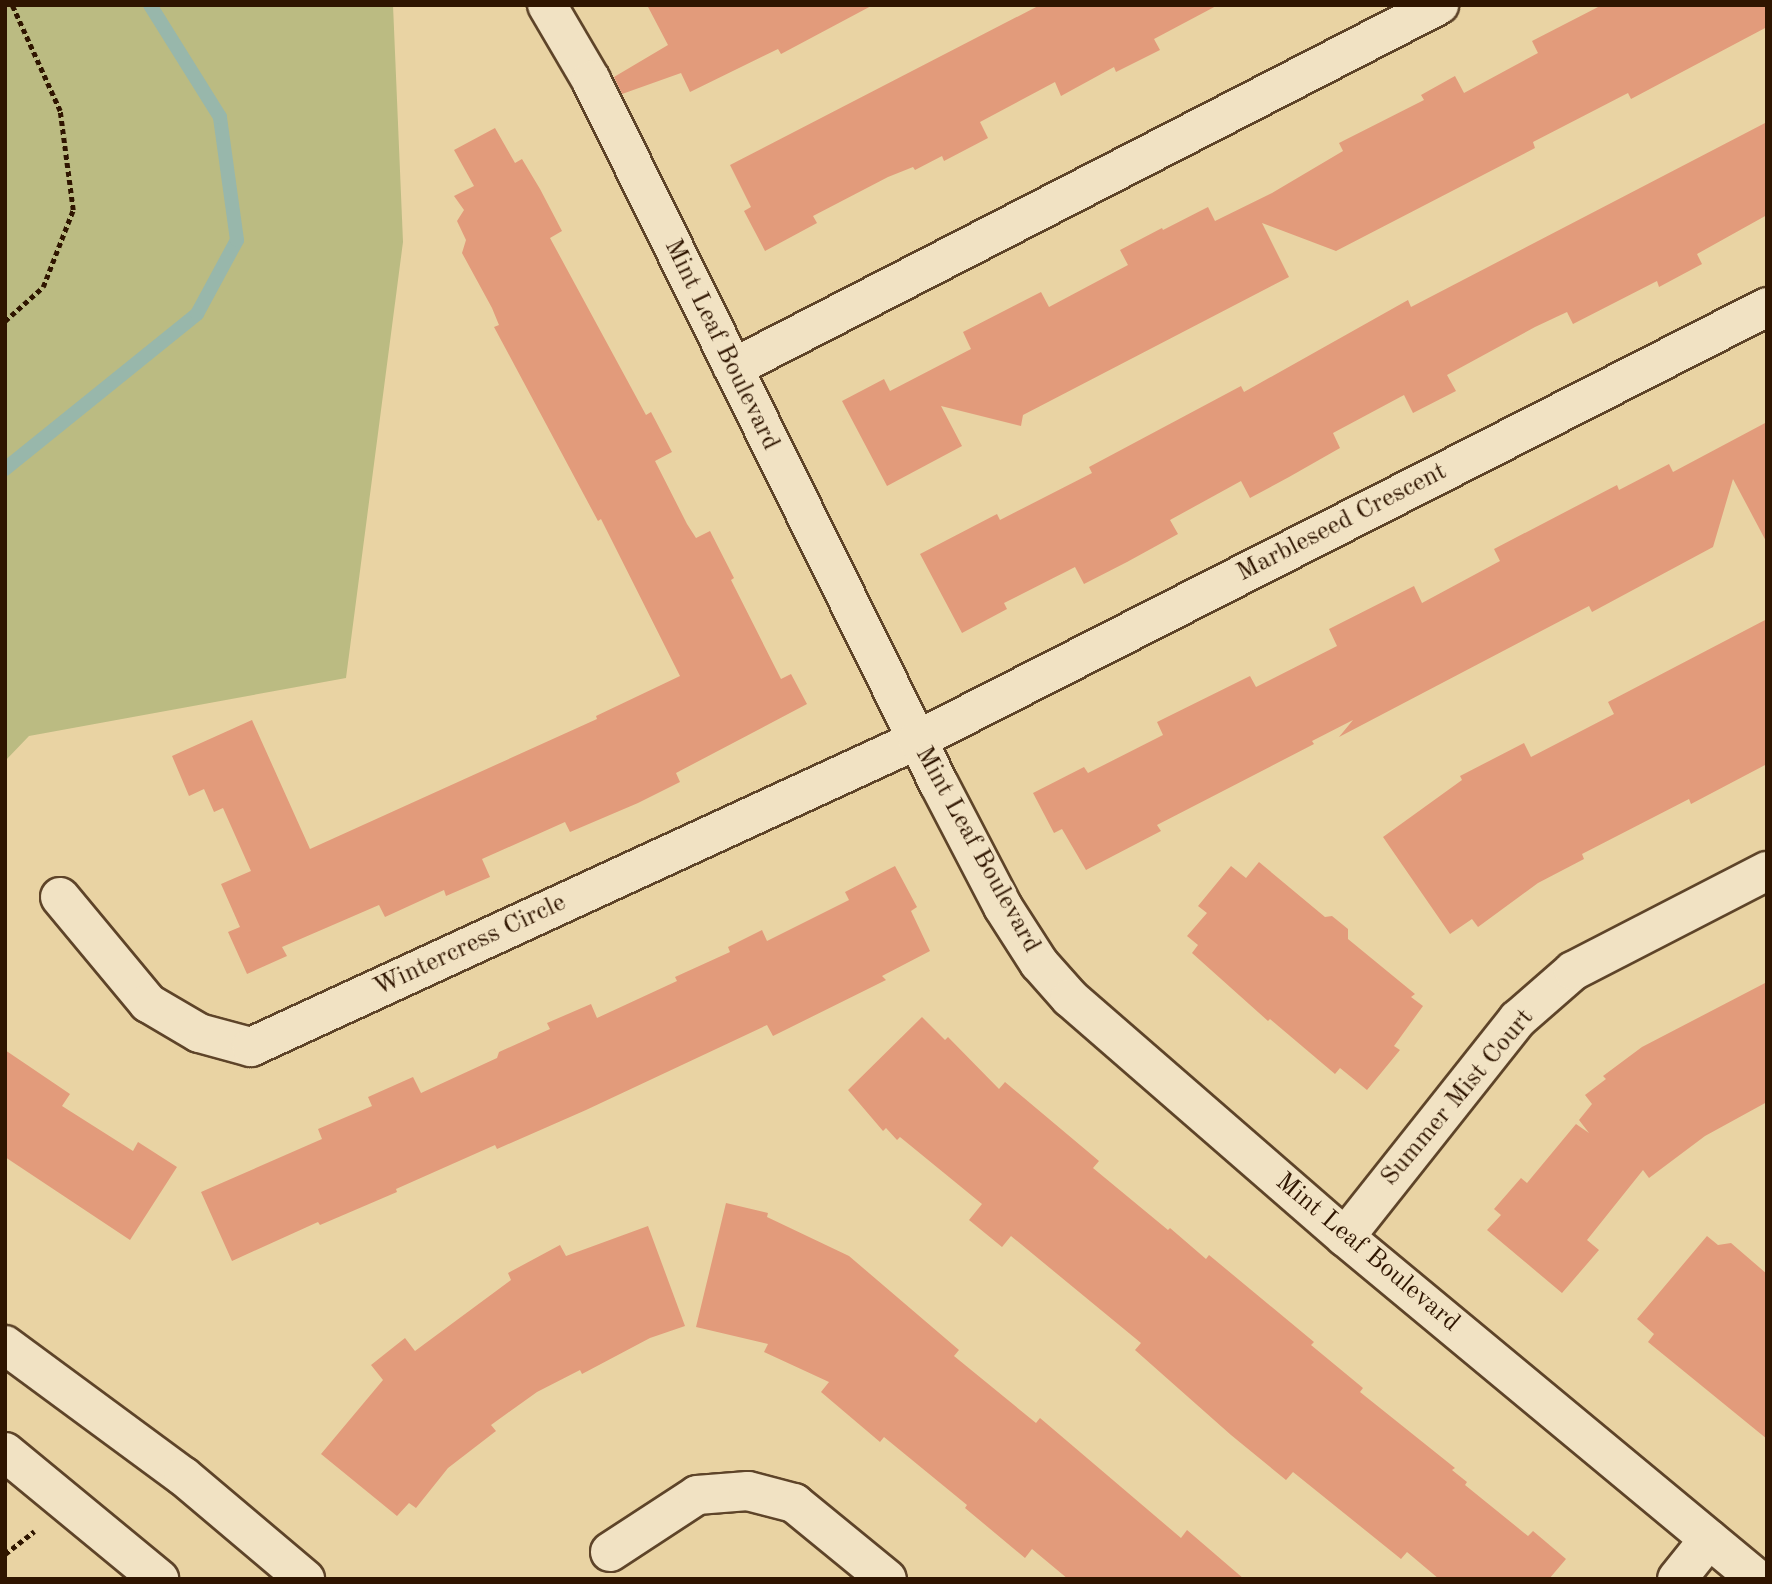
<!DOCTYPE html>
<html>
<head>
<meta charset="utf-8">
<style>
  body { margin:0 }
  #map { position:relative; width:1772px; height:1584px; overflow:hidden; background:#e9d3a3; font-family:"Old Standard TT",serif }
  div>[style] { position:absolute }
  .green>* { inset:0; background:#bbbb82 }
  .stream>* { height:14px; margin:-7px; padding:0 7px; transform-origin:7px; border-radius:7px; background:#98b7ab }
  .building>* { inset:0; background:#e29b7b }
  .path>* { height:4.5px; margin-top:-2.25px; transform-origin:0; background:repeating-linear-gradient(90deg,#2f1500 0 5px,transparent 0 8.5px) }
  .roads { filter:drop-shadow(2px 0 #5e4429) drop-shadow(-2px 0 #5e4429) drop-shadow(0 2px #5e4429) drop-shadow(0 -2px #5e4429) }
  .minor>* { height:38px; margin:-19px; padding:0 19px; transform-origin:19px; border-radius:19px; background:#f1e2c3 }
  .secondary>* { height:38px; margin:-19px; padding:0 19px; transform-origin:19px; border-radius:19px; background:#f1e2c3 }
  span { translate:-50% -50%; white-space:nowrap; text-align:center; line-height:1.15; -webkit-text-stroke:6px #f1e2c3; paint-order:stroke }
  .street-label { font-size:26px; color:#2f1500 }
  .frame { position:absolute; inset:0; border:7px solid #2f1500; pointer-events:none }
</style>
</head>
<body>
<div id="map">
  <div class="green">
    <div style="clip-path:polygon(5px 5px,393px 5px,403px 242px,346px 678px,29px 736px,5px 761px)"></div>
  </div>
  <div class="stream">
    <div style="left:5px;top:469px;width:247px;rotate:-38.9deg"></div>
    <div style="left:197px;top:314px;width:84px;rotate:-61.6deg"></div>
    <div style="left:237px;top:240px;width:124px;rotate:-97.9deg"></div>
    <div style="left:220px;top:117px;width:132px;rotate:-122deg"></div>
  </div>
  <div class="building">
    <div style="clip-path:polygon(647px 5px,873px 5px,781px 54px,778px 49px,690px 92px,681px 73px,622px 94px,614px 77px,668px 45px)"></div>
    <div style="clip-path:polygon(1040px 5px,1218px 5px,1154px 39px,1160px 50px,1116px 72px,1114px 67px,1061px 96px,1055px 82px,980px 122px,988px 138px,944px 161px,942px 156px,915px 170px,913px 167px,888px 177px,813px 216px,817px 223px,765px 251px,744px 211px,751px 207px,730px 165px)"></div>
    <div style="clip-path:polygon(1602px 5px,1767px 5px,1767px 27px,1631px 99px,1628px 93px,1533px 142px,1535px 148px,1336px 251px,1262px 223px,1289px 277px,1023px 415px,1021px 426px,941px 406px,962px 446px,887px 486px,842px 401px,884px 379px,890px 391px,971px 349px,963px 332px,1041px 292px,1049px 307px,1128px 265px,1120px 250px,1162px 228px,1163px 230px,1208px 207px,1215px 221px,1272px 193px,1343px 151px,1339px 143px,1424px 100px,1421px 95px,1455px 76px,1464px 93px,1538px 53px,1532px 41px)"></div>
    <div style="clip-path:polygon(1767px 122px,1767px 215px,1697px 254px,1702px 264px,1659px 287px,1657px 281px,1573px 324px,1567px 312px,1535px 327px,1447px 375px,1456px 391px,1413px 413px,1404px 395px,1333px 433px,1340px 448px,1289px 477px,1250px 498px,1241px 481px,1170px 520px,1178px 534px,1127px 562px,1084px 584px,1075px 567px,1004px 603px,1007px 609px,962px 633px,920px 554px,997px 514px,1000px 520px,1092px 473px,1089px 467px,1241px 386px,1244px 392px,1408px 300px,1411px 307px)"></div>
    <div style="clip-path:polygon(495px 128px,515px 163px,522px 159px,540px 189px,562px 231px,550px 238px,646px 415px,651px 412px,672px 452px,655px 461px,687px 524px,696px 538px,710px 531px,734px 578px,731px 580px,781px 679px,791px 674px,807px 704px,676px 773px,680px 782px,638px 803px,570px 832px,565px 822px,482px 859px,490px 877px,446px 896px,444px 890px,385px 917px,379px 905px,282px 947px,287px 956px,247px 974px,228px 932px,240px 927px,221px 884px,251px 871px,223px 808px,214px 812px,204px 789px,189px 796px,172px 756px,252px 720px,310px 849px,597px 719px,596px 716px,680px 676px,601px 519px,598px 521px,494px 327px,499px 325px,492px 308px,462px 253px,466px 240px,457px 221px,464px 210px,454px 196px,474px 186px,454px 150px)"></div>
    <div style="clip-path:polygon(1767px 422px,1767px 543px,1733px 479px,1713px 547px,1592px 612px,1589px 606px,1339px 737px,1353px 720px,1312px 741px,1314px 744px,1157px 825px,1161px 831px,1086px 870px,1062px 829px,1054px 833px,1033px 793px,1084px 767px,1088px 773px,1163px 735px,1157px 722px,1250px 676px,1256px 687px,1337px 646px,1329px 629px,1414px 586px,1422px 603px,1500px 561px,1494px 549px,1617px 485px,1619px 490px,1669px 464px,1673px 472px)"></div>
    <div style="clip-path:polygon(1767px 619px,1767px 764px,1691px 804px,1689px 799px,1582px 854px,1584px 859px,1538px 883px,1478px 927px,1472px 919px,1450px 934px,1383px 837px,1462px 780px,1460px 776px,1524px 743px,1531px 757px,1614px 714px,1608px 702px)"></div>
    <div style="clip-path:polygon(1259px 862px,1325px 917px,1332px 916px,1348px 929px,1348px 939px,1415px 994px,1411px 997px,1423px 1006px,1394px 1046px,1400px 1050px,1367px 1090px,1340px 1068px,1335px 1074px,1270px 1019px,1268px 1021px,1192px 953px,1198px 945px,1187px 936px,1207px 913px,1198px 906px,1231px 866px,1246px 878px)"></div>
    <div style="clip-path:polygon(895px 866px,917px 907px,911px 911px,930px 951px,882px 976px,886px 980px,773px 1036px,767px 1025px,586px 1110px,497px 1149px,495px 1145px,396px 1189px,397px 1192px,320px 1225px,318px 1222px,232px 1261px,201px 1192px,322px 1139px,318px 1129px,372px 1106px,368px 1097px,413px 1077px,421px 1093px,497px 1058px,499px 1052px,550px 1029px,547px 1023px,591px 1004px,597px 1018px,677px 981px,675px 977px,730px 952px,728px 947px,762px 930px,767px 941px,849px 900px,845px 892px)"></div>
    <div style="clip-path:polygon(1767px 982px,1767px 1102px,1705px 1136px,1649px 1178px,1643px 1170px,1587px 1240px,1599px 1250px,1562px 1293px,1487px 1230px,1501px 1215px,1494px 1209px,1521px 1178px,1527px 1183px,1576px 1124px,1589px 1133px,1579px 1120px,1592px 1104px,1585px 1095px,1606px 1079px,1603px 1076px,1642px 1047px)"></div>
    <div style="clip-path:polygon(922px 1017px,945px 1040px,948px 1037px,999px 1089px,1005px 1082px,1099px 1161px,1093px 1168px,1168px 1230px,1170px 1228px,1206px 1259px,1209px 1255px,1314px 1342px,1311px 1345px,1363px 1388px,1360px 1392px,1455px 1468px,1452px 1470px,1467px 1482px,1465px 1485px,1528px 1536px,1533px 1531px,1566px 1559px,1549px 1579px,1439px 1579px,1407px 1552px,1401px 1559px,1293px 1472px,1286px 1480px,1231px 1435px,1135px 1350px,1141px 1343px,1011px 1236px,1002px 1247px,969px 1220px,982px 1204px,900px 1137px,897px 1140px,886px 1128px,883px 1131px,848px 1090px)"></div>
    <div style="clip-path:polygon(5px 1050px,70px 1094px,62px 1106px,133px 1151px,138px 1142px,177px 1167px,130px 1240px,5px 1157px)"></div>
    <div style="clip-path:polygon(726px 1203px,768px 1213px,767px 1217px,849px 1256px,959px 1350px,954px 1356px,1036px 1423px,1040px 1418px,1181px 1538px,1187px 1530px,1244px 1579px,1068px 1579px,1032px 1549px,1025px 1558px,965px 1508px,967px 1505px,884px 1437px,880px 1442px,821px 1392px,829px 1382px,764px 1352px,768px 1344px,696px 1327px)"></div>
    <div style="clip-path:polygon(648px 1226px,685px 1326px,650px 1338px,582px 1374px,580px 1370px,537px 1392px,491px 1425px,496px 1431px,448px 1468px,416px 1508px,409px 1503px,397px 1516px,321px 1454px,383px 1380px,371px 1365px,405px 1338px,415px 1351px,511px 1280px,508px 1273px,560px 1245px,566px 1256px)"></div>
    <div style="clip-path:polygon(1707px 1236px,1718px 1245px,1731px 1243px,1767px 1274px,1767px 1439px,1648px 1342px,1654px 1334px,1637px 1319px)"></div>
  </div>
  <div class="path">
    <div style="left:5px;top:321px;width:51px;rotate:-41.8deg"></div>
    <div style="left:43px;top:287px;width:83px;rotate:-68.7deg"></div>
    <div style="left:73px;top:210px;width:100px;rotate:-97.5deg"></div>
    <div style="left:60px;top:111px;width:116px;rotate:-114.4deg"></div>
    <div style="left:5px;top:1554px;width:37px;rotate:-38deg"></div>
  </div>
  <div class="roads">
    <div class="minor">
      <div style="left:547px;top:5px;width:87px;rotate:59.6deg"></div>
      <div style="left:591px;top:80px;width:785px;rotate:63.7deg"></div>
      <div style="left:939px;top:784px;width:139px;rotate:62.5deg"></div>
      <div style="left:1003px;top:907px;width:67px;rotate:57.3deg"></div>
      <div style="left:1039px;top:963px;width:47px;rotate:48.5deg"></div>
      <div style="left:1070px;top:998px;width:364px;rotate:41deg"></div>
      <div style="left:1345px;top:1237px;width:535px;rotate:39.7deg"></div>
      <div style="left:733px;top:368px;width:794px;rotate:-27.21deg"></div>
      <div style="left:60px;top:897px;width:138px;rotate:50.3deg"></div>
      <div style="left:148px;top:1003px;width:59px;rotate:30.5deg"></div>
      <div style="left:199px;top:1033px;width:54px;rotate:15.1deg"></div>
      <div style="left:251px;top:1047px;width:733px;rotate:-24.75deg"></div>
      <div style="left:917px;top:740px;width:954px;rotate:-26.99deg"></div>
      <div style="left:1345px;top:1237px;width:278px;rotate:-51.6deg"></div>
      <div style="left:1518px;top:1019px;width:73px;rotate:-41.1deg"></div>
      <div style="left:1573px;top:971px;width:218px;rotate:-27.3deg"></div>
      <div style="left:610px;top:1552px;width:104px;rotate:-33.2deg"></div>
      <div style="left:697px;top:1495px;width:51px;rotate:-4.5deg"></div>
      <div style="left:748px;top:1491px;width:48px;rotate:14.6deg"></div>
      <div style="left:794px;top:1503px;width:120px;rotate:39.3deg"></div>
      <div style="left:1677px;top:1579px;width:51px;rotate:-51.3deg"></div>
    </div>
    <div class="secondary">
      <div style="left:5px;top:1345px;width:221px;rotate:36.4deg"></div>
      <div style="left:183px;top:1476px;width:160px;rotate:40.2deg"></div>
      <div style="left:5px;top:1452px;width:200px;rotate:39.5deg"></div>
    </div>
  </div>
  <div class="street-label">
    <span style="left:721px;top:345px;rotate:64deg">Mint Leaf Boulevard</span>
    <span style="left:1342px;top:523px;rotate:-27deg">Marbleseed Crescent</span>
    <span style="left:977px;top:850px;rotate:61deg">Mint Leaf Boulevard</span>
    <span style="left:470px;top:946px;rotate:-25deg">Wintercress Circle</span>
    <span style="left:1458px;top:1098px;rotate:-50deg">Summer Mist Court</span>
    <span style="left:1367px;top:1253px;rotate:40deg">Mint Leaf Boulevard</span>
  </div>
  <div class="frame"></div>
</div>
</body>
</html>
